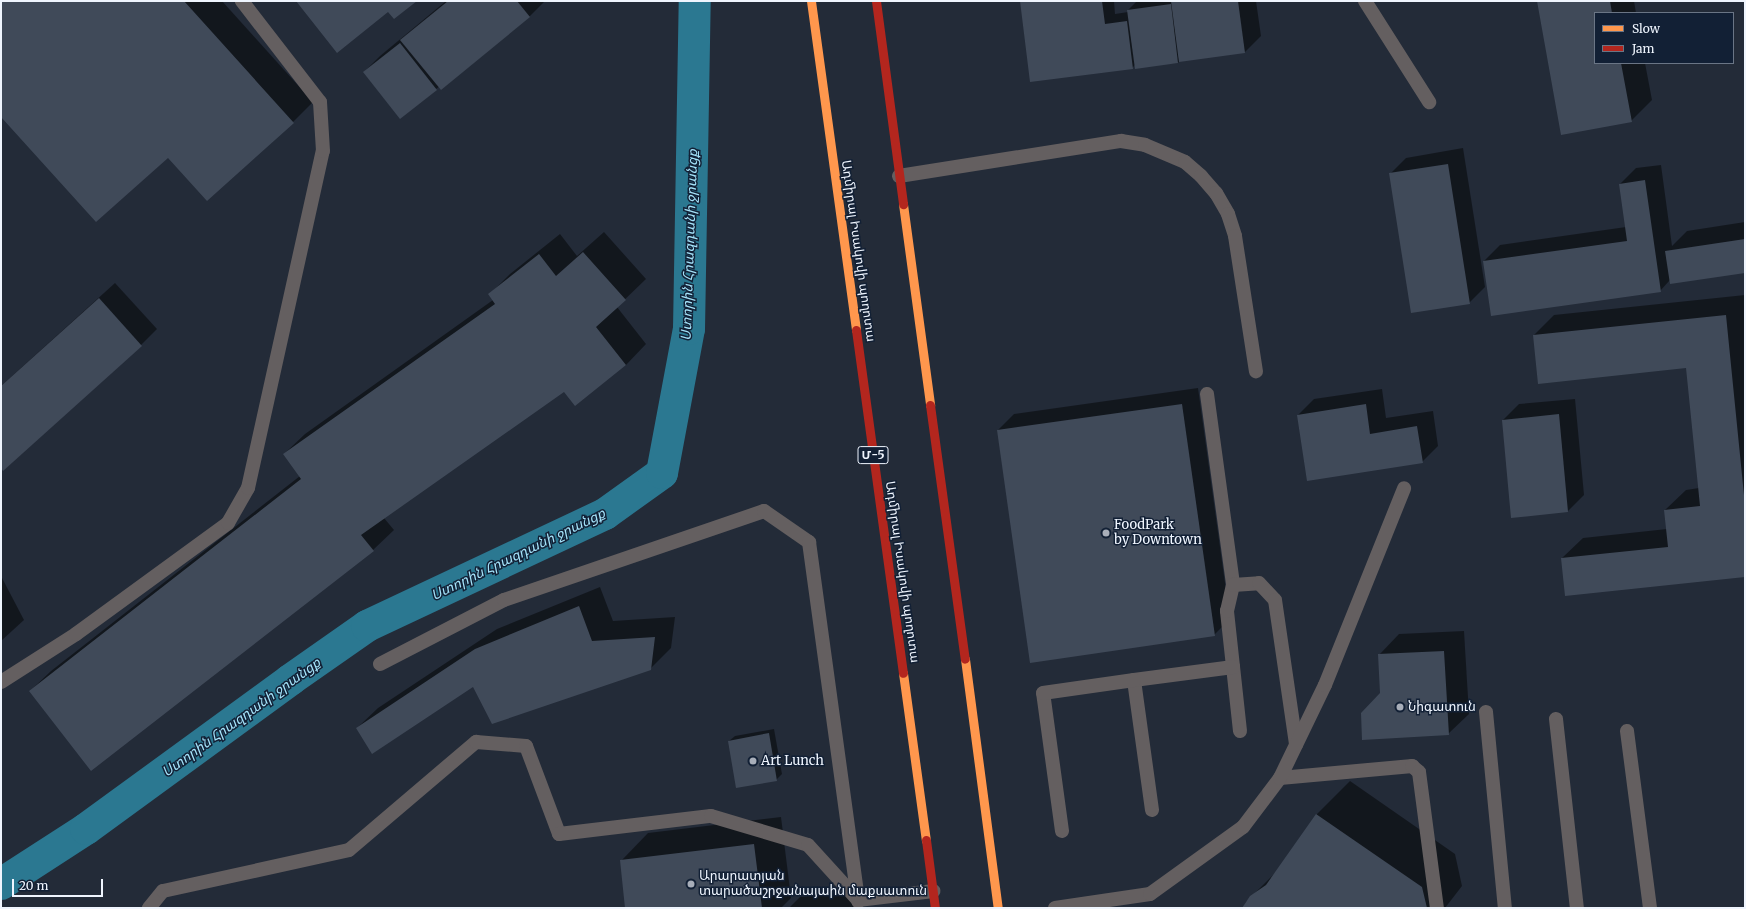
<!DOCTYPE html>
<html>
<head>
<meta charset="utf-8">
<style>
  body { margin:0 }
  #map { position:relative; width:1746px; height:909px; overflow:hidden; background:#232b38; font-family:Merriweather,"Noto Sans Armenian",serif }
  div>[style] { position:absolute }
  .shadow>* { inset:0; background:#0007 }
  .canal>* { height:32px; margin:-16px; padding:0 16px; transform-origin:16px; border-radius:16px; background:#2b7891 }
  .building>* { inset:0; background:#404a59 }
  .lane>* { height:14px; margin:-7px; padding:0 7px; transform-origin:7px; border-radius:7px; background:#645f60 }
  .slow>* { height:9px; margin:-4.5px; padding:0 4.5px; transform-origin:4.5px; border-radius:4.5px; background:#ff974d }
  .jam>* { height:9px; margin:-4.5px; padding:0 4.5px; transform-origin:4.5px; border-radius:4.5px; background:#b3261e }
  .dots>* { width:11px; height:11px; translate:-50% -50%; box-sizing:border-box; border:2px solid #122035; border-radius:50% }
  span { translate:-50% -50%; white-space:nowrap; text-align:center; line-height:1.15; -webkit-text-stroke:3px #122035; paint-order:stroke }
  .shield-label span { padding:1px 3px; background:#122035; border:1px solid; border-radius:3px; -webkit-text-stroke-width:0 }
  .shield-label { font-size:12px; color:#eff5fe; font-weight:700 }
  .street-label { font-size:13px; color:#eff5fe }
  .poi-label { font-size:13px; color:#eff5fe }
  .left { translate:0 -50%; text-align:left }
  .water-label { font-size:14px; color:#a4e3fa; font-style:italic }
  .frame { position:absolute; inset:0; border:2px solid #eff5fe; pointer-events:none }
  .legend { position:absolute; left:1594px; top:12px; width:140px; height:52px; box-sizing:border-box; background:#122035; border:1px solid #6a7585; margin:0; padding:5px 7px; list-style:none; font-size:12px; color:#eff5fe }
  .legend li { display:flex; align-items:center; gap:8px; height:20px }
  .legend b { width:20px; border:1px solid #6a7585 }
  .scale { position:absolute; left:12px; top:879px; width:91px; height:18px; box-sizing:border-box; border:2px solid #eff5fe; border-top:0; padding-left:5px; font-size:12px; line-height:14px; white-space:nowrap; color:#eff5fe; -webkit-text-stroke:3px #122035; paint-order:stroke }
</style>
</head>
<body>
<div id="map">
  <div class="shadow">
    <div style="clip-path:polygon(1px 1px,222px 1px,313px 102px,293px 122px,168px 156px,1px 116px)"></div>
    <div style="clip-path:polygon(446px 1px,545px 1px,529px 17px,436px 89px,364px 72px,380px 56px)"></div>
    <div style="clip-path:polygon(1021px 1px,1114px 1px,1115px 14px,1128px 12px,1128px 10px,1137px 1px,1256px 1px,1261px 36px,1245px 52px,1180px 60px,1178px 63px,1135px 65px,1132px 68px)"></div>
    <div style="clip-path:polygon(1538px 1px,1634px 1px,1636px 13px,1595px 13px,1595px 63px,1645px 63px,1652px 100px,1631px 121px)"></div>
    <div style="clip-path:polygon(1463px 148px,1485px 287px,1469px 303px,1390px 174px,1406px 158px)"></div>
    <div style="clip-path:polygon(1661px 165px,1672px 246px,1687px 231px,1745px 222px,1745px 272px,1670px 280px,1660px 291px,1484px 261px,1500px 245px,1626px 227px,1620px 184px,1636px 168px)"></div>
    <div style="clip-path:polygon(604px 232px,646px 279px,617px 307px,646px 344px,626px 365px,564px 390px,384px 518px,394px 530px,373px 550px,30px 691px,51px 671px,300px 476px,284px 454px,305px 434px,493px 300px,489px 295px,510px 274px,560px 234px,577px 256px)"></div>
    <div style="clip-path:polygon(115px 283px,157px 329px,141px 345px,1px 467px,1px 386px)"></div>
    <div style="clip-path:polygon(1745px 295px,1745px 576px,1562px 558px,1583px 538px,1667px 529px,1665px 510px,1686px 490px,1699px 488px,1687px 367px,1534px 335px,1554px 315px)"></div>
    <div style="clip-path:polygon(1198px 388px,1230px 619px,1214px 635px,998px 430px,1014px 414px)"></div>
    <div style="clip-path:polygon(1382px 389px,1386px 418px,1433px 411px,1438px 446px,1422px 462px,1298px 415px,1314px 399px)"></div>
    <div style="clip-path:polygon(1575px 399px,1584px 495px,1568px 511px,1503px 420px,1519px 404px)"></div>
    <div style="clip-path:polygon(1px 576px,24px 620px,1px 641px)"></div>
    <div style="clip-path:polygon(600px 587px,613px 621px,675px 617px,671px 648px,650px 669px,473px 685px,357px 728px,378px 708px,497px 629px)"></div>
    <div style="clip-path:polygon(1464px 631px,1469px 714px,1448px 734px,1379px 655px,1399px 634px)"></div>
    <div style="clip-path:polygon(774px 729px,782px 774px,776px 780px,729px 741px,735px 736px)"></div>
    <div style="clip-path:polygon(1350px 781px,1455px 854px,1462px 886px,1445px 908px,1243px 908px,1246px 902px,1279px 869px,1317px 814px)"></div>
    <div style="clip-path:polygon(781px 817px,791px 898px,781px 908px,626px 908px,621px 861px,648px 833px)"></div>
    <div style="clip-path:polygon(855px 891px,857px 908px,789px 908px,800px 897px)"></div>
  </div>
  <div class="canal">
    <div style="left:1px;top:884px;width:101px;rotate:-32.9deg"></div>
    <div style="left:86px;top:829px;width:253px;rotate:-36.1deg"></div>
    <div style="left:290px;top:680px;width:94px;rotate:-35deg"></div>
    <div style="left:367px;top:626px;width:263px;rotate:-25.2deg"></div>
    <div style="left:605px;top:514px;width:70px;rotate:-35.7deg"></div>
    <div style="left:662px;top:473px;width:147px;rotate:-79.4deg"></div>
    <div style="left:689px;top:329px;width:328px;rotate:-89deg"></div>
  </div>
  <div class="building">
    <div style="clip-path:polygon(1px 1px,184px 1px,294px 123px,207px 201px,168px 158px,96px 222px,1px 117px)"></div>
    <div style="clip-path:polygon(296px 1px,417px 1px,394px 19px,388px 12px,337px 53px)"></div>
    <div style="clip-path:polygon(448px 1px,517px 1px,530px 17px,441px 90px,400px 40px)"></div>
    <div style="clip-path:polygon(1020px 1px,1102px 1px,1105px 24px,1127px 21px,1133px 69px,1030px 82px)"></div>
    <div style="clip-path:polygon(1171px 1px,1238px 1px,1245px 53px,1179px 62px)"></div>
    <div style="clip-path:polygon(1537px 1px,1610px 1px,1612px 13px,1595px 13px,1595px 63px,1621px 63px,1632px 122px,1561px 135px)"></div>
    <div style="clip-path:polygon(1171px 4px,1178px 63px,1135px 69px,1127px 10px)"></div>
    <div style="clip-path:polygon(400px 43px,437px 90px,400px 119px,363px 72px)"></div>
    <div style="clip-path:polygon(1448px 164px,1470px 304px,1411px 313px,1389px 173px)"></div>
    <div style="clip-path:polygon(1645px 180px,1661px 292px,1491px 316px,1483px 261px,1627px 241px,1619px 184px)"></div>
    <div style="clip-path:polygon(1745px 239px,1745px 273px,1670px 284px,1665px 251px)"></div>
    <div style="clip-path:polygon(583px 252px,626px 300px,596px 327px,626px 365px,575px 406px,564px 392px,361px 535px,374px 551px,91px 771px,29px 691px,301px 479px,283px 454px,495px 304px,488px 294px,539px 254px,556px 276px)"></div>
    <div style="clip-path:polygon(99px 298px,142px 346px,3px 471px,1px 468px,1px 386px)"></div>
    <div style="clip-path:polygon(1726px 315px,1745px 505px,1745px 577px,1565px 596px,1561px 558px,1668px 547px,1664px 510px,1700px 506px,1686px 368px,1538px 384px,1533px 335px)"></div>
    <div style="clip-path:polygon(1182px 404px,1215px 636px,1030px 663px,997px 430px)"></div>
    <div style="clip-path:polygon(1366px 404px,1370px 434px,1417px 426px,1423px 463px,1307px 481px,1297px 415px)"></div>
    <div style="clip-path:polygon(1559px 414px,1568px 512px,1511px 518px,1502px 420px)"></div>
    <div style="clip-path:polygon(579px 606px,592px 641px,655px 637px,651px 670px,492px 724px,473px 687px,372px 754px,356px 728px,475px 649px)"></div>
    <div style="clip-path:polygon(1444px 651px,1449px 735px,1362px 740px,1361px 713px,1380px 693px,1378px 654px)"></div>
    <div style="clip-path:polygon(769px 733px,777px 781px,736px 788px,728px 741px)"></div>
    <div style="clip-path:polygon(1316px 814px,1422px 887px,1427px 908px,1242px 908px,1250px 896px,1266px 885px)"></div>
    <div style="clip-path:polygon(754px 844px,762px 908px,625px 908px,620px 860px)"></div>
  </div>
  <div class="lane">
    <div style="left:1365px;top:1px;width:120px;rotate:57.6deg"></div>
    <div style="left:899px;top:176px;width:225px;rotate:-9deg"></div>
    <div style="left:1121px;top:141px;width:24px;rotate:9deg"></div>
    <div style="left:1145px;top:145px;width:43px;rotate:23deg"></div>
    <div style="left:1185px;top:162px;width:21px;rotate:41deg"></div>
    <div style="left:1201px;top:176px;width:23px;rotate:49deg"></div>
    <div style="left:1216px;top:193px;width:24px;rotate:60deg"></div>
    <div style="left:1228px;top:214px;width:23px;rotate:72deg"></div>
    <div style="left:1235px;top:236px;width:137px;rotate:81.2deg"></div>
    <div style="left:1207px;top:394px;width:193px;rotate:82.2deg"></div>
    <div style="left:380px;top:664px;width:140px;rotate:-27.3deg"></div>
    <div style="left:504px;top:600px;width:275px;rotate:-18.9deg"></div>
    <div style="left:764px;top:511px;width:55px;rotate:34.6deg"></div>
    <div style="left:809px;top:542px;width:363px;rotate:82.2deg"></div>
    <div style="left:1px;top:682px;width:89px;rotate:-32.6deg"></div>
    <div style="left:76px;top:634px;width:188px;rotate:-36.1deg"></div>
    <div style="left:228px;top:523px;width:40px;rotate:-60.3deg"></div>
    <div style="left:248px;top:488px;width:345px;rotate:-77.5deg"></div>
    <div style="left:323px;top:151px;width:49px;rotate:-93.5deg"></div>
    <div style="left:320px;top:102px;width:128px;rotate:-127.7deg"></div>
    <div style="left:1486px;top:712px;width:197px;rotate:84.5deg"></div>
    <div style="left:1556px;top:719px;width:190px;rotate:83.7deg"></div>
    <div style="left:1240px;top:731px;width:121px;rotate:-96.2deg"></div>
    <div style="left:1227px;top:611px;width:27px;rotate:-77deg"></div>
    <div style="left:1233px;top:585px;width:26px;rotate:-4deg"></div>
    <div style="left:1259px;top:583px;width:23px;rotate:47deg"></div>
    <div style="left:1275px;top:600px;width:146px;rotate:81.7deg"></div>
    <div style="left:1627px;top:731px;width:178px;rotate:82.6deg"></div>
    <div style="left:1280px;top:778px;width:133px;rotate:-5.2deg"></div>
    <div style="left:1412px;top:766px;width:9px;rotate:41deg"></div>
    <div style="left:1419px;top:772px;width:137px;rotate:82.5deg"></div>
    <div style="left:1152px;top:810px;width:131px;rotate:-97.9deg"></div>
    <div style="left:1134px;top:680px;width:100px;rotate:-7.5deg"></div>
    <div style="left:1062px;top:831px;width:139px;rotate:-97.8deg"></div>
    <div style="left:1043px;top:693px;width:92px;rotate:-8.1deg"></div>
    <div style="left:149px;top:908px;width:22px;rotate:-51deg"></div>
    <div style="left:163px;top:891px;width:190px;rotate:-12.4deg"></div>
    <div style="left:349px;top:850px;width:167px;rotate:-40.4deg"></div>
    <div style="left:476px;top:742px;width:50px;rotate:4.6deg"></div>
    <div style="left:526px;top:746px;width:94px;rotate:69.4deg"></div>
    <div style="left:559px;top:834px;width:153px;rotate:-6.8deg"></div>
    <div style="left:711px;top:816px;width:101px;rotate:16.6deg"></div>
    <div style="left:808px;top:845px;width:74px;rotate:47.7deg"></div>
    <div style="left:858px;top:900px;width:76px;rotate:-6.8deg"></div>
    <div style="left:1055px;top:908px;width:96px;rotate:-8.4deg"></div>
    <div style="left:1150px;top:894px;width:115px;rotate:-35.8deg"></div>
    <div style="left:1243px;top:827px;width:61px;rotate:-52.9deg"></div>
    <div style="left:1280px;top:778px;width:103px;rotate:-64.2deg"></div>
    <div style="left:1325px;top:685px;width:212px;rotate:-68.1deg"></div>
  </div>
  <div class="slow">
    <div style="left:811px;top:1px;width:332px;rotate:82.2deg"></div>
    <div style="left:903px;top:204px;width:203px;rotate:82.3deg"></div>
    <div style="left:965px;top:659px;width:251px;rotate:82.5deg"></div>
    <div style="left:903px;top:673px;width:169px;rotate:82.2deg"></div>
  </div>
  <div class="jam">
    <div style="left:876px;top:1px;width:205px;rotate:82.4deg"></div>
    <div style="left:856px;top:330px;width:346px;rotate:82.2deg"></div>
    <div style="left:930px;top:405px;width:256px;rotate:82.2deg"></div>
    <div style="left:926px;top:840px;width:69px;rotate:82.5deg"></div>
  </div>
  <div class="dots">
    <div style="left:1106px;top:533px;background:#a8aeb9"></div>
    <div style="left:1400px;top:707px;background:#a8aeb9"></div>
    <div style="left:753px;top:761px;background:#a8aeb9"></div>
    <div style="left:691px;top:884px;background:#a8aeb9"></div>
  </div>
  <div class="shield-label">
    <span style="left:873px;top:455px">Մ-5</span>
  </div>
  <div class="street-label">
    <span style="left:858px;top:251px;rotate:82deg">Ադմիրալ Իսակովի պողոտա</span>
    <span style="left:902px;top:572px;rotate:82deg">Ադմիրալ Իսակովի պողոտա</span>
  </div>
  <div class="poi-label">
    <span class="left" style="left:1114px;top:533px">FoodPark<br>by Downtown</span>
    <span class="left" style="left:1408px;top:707px">Նիգատուն</span>
    <span class="left" style="left:761px;top:761px">Art Lunch</span>
    <span class="left" style="left:699px;top:884px">Արարատյան<br>տարածաշրջանայաին մաքսատուն</span>
  </div>
  <div class="water-label">
    <span style="left:689px;top:245px;rotate:-88deg">Ստորին Հրազդանի ջրանցք</span>
    <span style="left:518px;top:554px;rotate:-26deg">Ստորին Հրազդանի ջրանցք</span>
    <span style="left:241px;top:717px;rotate:-36deg">Ստորին Հրազդանի ջրանցք</span>
  </div>
  <div class="frame"></div>
  <ul class="legend">
  <li><b style="height:5px;background:#ff974d"></b>Slow</li>
  <li><b style="height:5px;background:#b3261e"></b>Jam</li>
  </ul>
  <div class="scale">20 m</div>
</div>
</body>
</html>
